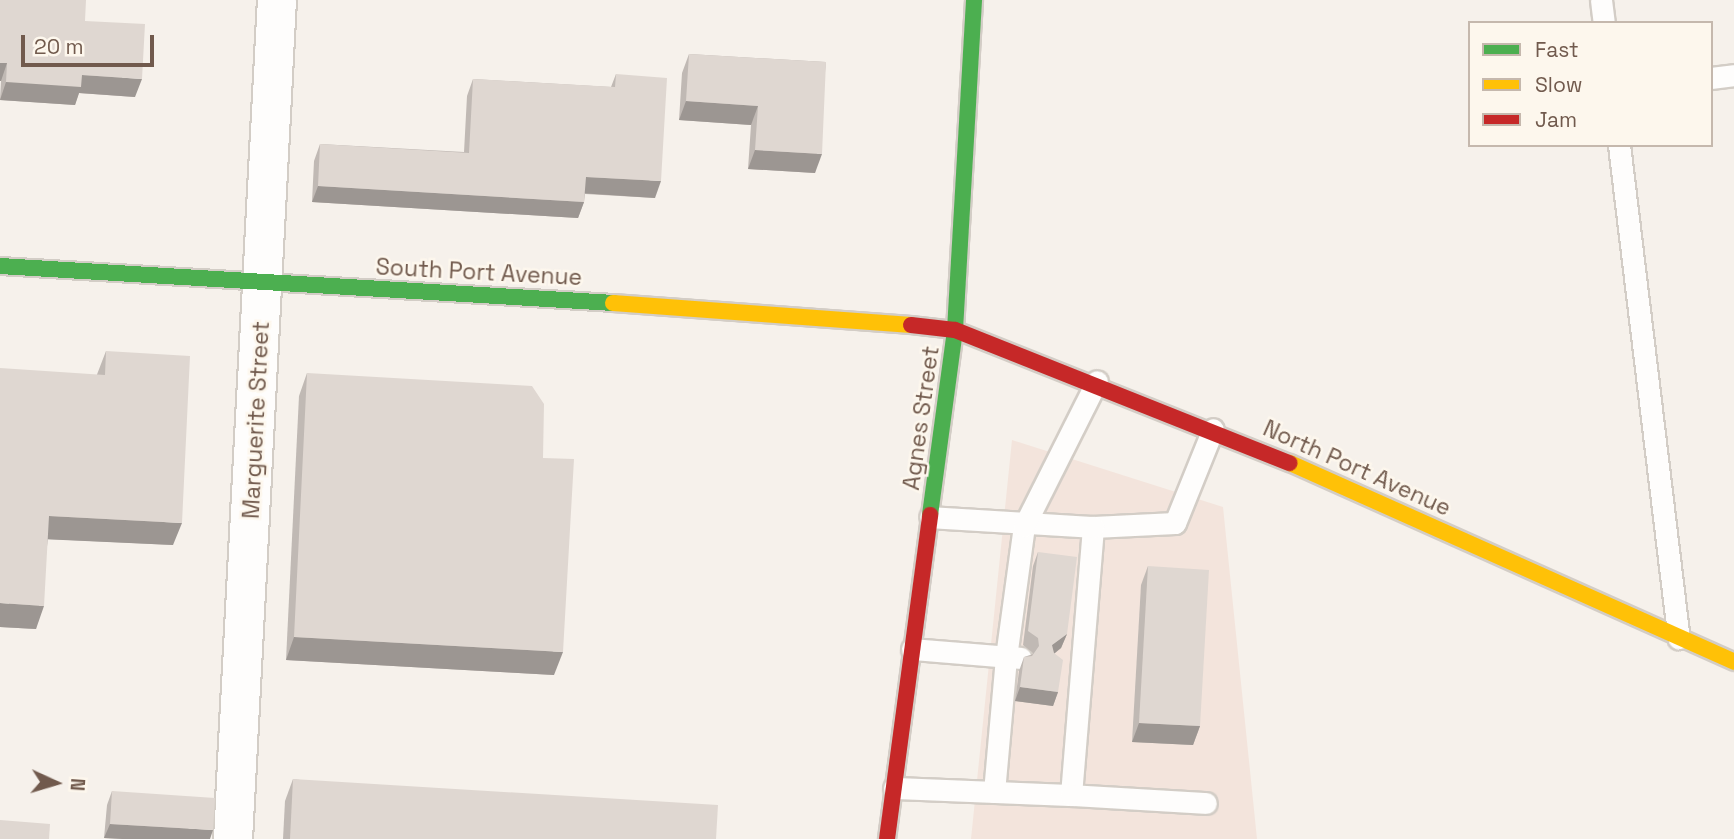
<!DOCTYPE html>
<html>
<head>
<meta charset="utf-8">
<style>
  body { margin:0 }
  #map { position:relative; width:1734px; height:839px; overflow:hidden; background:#f6f1eb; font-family:"Space Grotesk",sans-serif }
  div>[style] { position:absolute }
  .commercial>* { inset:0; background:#f3e4dc }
  .roads { filter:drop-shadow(2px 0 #d3cdc6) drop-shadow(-2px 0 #d3cdc6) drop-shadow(0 2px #d3cdc6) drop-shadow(0 -2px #d3cdc6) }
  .lane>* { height:21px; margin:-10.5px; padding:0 10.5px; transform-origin:10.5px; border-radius:10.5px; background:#fefdfc }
  .street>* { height:38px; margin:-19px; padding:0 19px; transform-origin:19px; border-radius:19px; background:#fefdfc }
  .fast>* { height:16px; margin:-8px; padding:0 8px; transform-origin:8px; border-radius:8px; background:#4caf50 }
  .slow>* { height:16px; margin:-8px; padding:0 8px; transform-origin:8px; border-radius:8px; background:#ffc107 }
  .jam>* { height:16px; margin:-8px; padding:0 8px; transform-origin:8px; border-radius:8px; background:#c62828 }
  .wall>* { inset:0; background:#c0b9b4 }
  .shaded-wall>* { inset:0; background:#9c9692 }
  .building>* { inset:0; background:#dfd7d1 }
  span { translate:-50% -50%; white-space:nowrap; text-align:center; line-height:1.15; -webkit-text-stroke:5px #fdf7ed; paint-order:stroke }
  .street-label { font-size:23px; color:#715a4d }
  .legend { position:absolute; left:1468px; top:21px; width:245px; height:126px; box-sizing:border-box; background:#fdf7ed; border:2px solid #c5b8ad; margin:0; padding:9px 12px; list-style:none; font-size:21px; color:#715a4d }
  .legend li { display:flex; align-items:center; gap:14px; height:35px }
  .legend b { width:35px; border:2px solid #c5b8ad }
  .north { position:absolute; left:21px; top:748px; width:70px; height:70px; -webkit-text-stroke:5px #fdf7ed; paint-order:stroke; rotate:94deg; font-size:19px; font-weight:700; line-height:28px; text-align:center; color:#715a4d }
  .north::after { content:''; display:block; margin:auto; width:24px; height:32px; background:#715a4d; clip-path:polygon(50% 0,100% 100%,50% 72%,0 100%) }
  .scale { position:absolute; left:21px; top:35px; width:133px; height:32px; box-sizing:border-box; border:4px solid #715a4d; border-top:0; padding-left:9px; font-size:21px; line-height:24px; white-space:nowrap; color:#715a4d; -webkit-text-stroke:5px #fdf7ed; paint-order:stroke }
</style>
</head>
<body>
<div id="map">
  <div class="commercial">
    <div style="clip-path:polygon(1012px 440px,1223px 507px,1257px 839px,971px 839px)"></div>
  </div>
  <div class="roads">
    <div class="lane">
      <div style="left:1601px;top:0;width:23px;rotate:83deg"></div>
      <div style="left:1711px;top:78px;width:23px;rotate:-7deg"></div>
      <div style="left:1619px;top:145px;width:497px;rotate:83.1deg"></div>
      <div style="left:1093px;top:527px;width:82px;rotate:-2.8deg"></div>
      <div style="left:1175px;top:523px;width:101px;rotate:-68deg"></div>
      <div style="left:912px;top:649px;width:109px;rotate:4.7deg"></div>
      <div style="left:894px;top:788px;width:177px;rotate:2.3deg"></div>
      <div style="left:1071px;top:795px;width:269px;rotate:-85.3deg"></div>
      <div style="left:1093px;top:527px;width:163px;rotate:-176.5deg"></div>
      <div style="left:994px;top:792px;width:136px;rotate:-84.9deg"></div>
      <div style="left:1006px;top:657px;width:132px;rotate:-82.2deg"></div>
      <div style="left:1024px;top:526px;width:162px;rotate:-63.3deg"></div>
      <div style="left:1071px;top:795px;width:135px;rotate:3.4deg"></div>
    </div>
    <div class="street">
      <div style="left:233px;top:839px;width:840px;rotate:-87deg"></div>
    </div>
    <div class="fast">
      <div style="left:0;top:266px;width:614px;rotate:3.45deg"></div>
      <div style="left:930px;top:515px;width:187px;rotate:-82.3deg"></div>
      <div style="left:955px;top:330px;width:331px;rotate:-86.7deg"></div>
    </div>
    <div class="slow">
      <div style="left:613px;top:303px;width:299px;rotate:4.2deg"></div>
      <div style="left:1290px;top:463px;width:487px;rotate:24.1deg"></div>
    </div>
    <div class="jam">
      <div style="left:911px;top:325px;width:44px;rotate:6.5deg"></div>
      <div style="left:955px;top:330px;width:360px;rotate:21.7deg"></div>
      <div style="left:887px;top:839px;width:327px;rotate:-82.4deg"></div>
    </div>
  </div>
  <div class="wall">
    <div style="clip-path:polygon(0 0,85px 21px,135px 97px,79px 93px,75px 105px,0 100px,1px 81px)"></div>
    <div style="clip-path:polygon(689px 54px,826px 62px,815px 173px,748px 169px,751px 125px,679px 120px,682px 73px)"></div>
    <div style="clip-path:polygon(616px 74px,655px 198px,585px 194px,584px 202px,578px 218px,312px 202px,314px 161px,320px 144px,464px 152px,467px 96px,473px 79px,611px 87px)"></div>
    <div style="clip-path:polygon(106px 351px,173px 545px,48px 539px,36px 629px,0 627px)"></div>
    <div style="clip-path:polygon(307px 373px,543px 458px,554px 675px,286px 660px,299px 396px)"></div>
    <div style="clip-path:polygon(1038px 552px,1067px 634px,1061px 648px,1054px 654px,1058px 692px,1053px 706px,1015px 701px,1019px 671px,1024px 657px,1033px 654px,1032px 652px,1023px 645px,1033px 566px)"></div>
    <div style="clip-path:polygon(1148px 566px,1200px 726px,1193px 745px,1132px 742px,1141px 585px)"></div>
    <div style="clip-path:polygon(293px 779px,716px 839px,283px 839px,285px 801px)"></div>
    <div style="clip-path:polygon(112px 791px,210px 839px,123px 839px,104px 838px,107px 805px)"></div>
  </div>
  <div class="shaded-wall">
    <div style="clip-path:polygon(0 63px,7px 63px,1px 81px,0 81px)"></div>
    <div style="clip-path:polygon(82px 75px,142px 79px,135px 97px,79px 93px,75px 105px,0 100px,6px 82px)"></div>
    <div style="clip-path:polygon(686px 101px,758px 106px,751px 125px,679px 120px)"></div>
    <div style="clip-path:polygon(755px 150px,822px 154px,815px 173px,748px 169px)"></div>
    <div style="clip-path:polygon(586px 177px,661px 181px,655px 198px,579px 193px)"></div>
    <div style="clip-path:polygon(318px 186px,584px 202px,578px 218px,312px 202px)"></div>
    <div style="clip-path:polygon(49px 516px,182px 523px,173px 545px,41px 539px)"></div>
    <div style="clip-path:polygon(0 603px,44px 606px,36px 629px,0 627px)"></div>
    <div style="clip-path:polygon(1067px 634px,1061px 648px,1047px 659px,1052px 645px)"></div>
    <div style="clip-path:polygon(294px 637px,563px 652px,554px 675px,286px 660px)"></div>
    <div style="clip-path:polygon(1020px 687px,1058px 692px,1053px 706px,1015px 701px)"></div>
    <div style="clip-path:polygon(1139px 723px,1200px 726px,1193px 745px,1132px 742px)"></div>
    <div style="clip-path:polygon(110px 824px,213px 830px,210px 839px,123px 839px,104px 838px)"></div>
  </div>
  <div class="building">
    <div style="clip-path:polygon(0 0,86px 0,85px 21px,145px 24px,142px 79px,82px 75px,81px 87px,6px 82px,7px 63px,0 63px)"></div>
    <div style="clip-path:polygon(689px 54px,826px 62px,822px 154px,755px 150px,758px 106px,686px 101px)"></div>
    <div style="clip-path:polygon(616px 74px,667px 78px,661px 181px,586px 177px,584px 202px,318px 186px,320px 144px,469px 153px,473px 79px,615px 87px)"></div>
    <div style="clip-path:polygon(106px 351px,190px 356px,182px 523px,49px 516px,44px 606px,0 603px,0 368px,105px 375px)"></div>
    <div style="clip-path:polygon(307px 373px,532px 386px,544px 404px,543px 458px,574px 459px,563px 652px,294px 637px)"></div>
    <div style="clip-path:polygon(1038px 552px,1077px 557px,1067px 634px,1052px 645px,1054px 653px,1063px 660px,1058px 692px,1020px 687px,1024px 657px,1032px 656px,1039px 646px,1038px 638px,1028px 631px)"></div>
    <div style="clip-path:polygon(1148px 566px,1209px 570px,1200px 726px,1139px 723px)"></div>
    <div style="clip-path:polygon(293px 779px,718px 805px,716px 839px,290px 839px)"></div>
    <div style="clip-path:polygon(112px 791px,215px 798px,213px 830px,110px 824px)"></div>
    <div style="clip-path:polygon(0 820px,50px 824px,49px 839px,0 839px)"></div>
  </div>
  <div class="street-label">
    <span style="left:479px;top:272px;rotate:3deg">South Port Avenue</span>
    <span style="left:921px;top:418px;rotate:-82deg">Agnes Street</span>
    <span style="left:256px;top:420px;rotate:-87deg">Marguerite Street</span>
    <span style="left:1357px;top:468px;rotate:24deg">North Port Avenue</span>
  </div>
  <ul class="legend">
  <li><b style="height:9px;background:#4caf50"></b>Fast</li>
  <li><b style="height:9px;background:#ffc107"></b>Slow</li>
  <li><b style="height:9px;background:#c62828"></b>Jam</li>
  </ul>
  <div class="north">N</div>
  <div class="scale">20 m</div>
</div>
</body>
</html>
